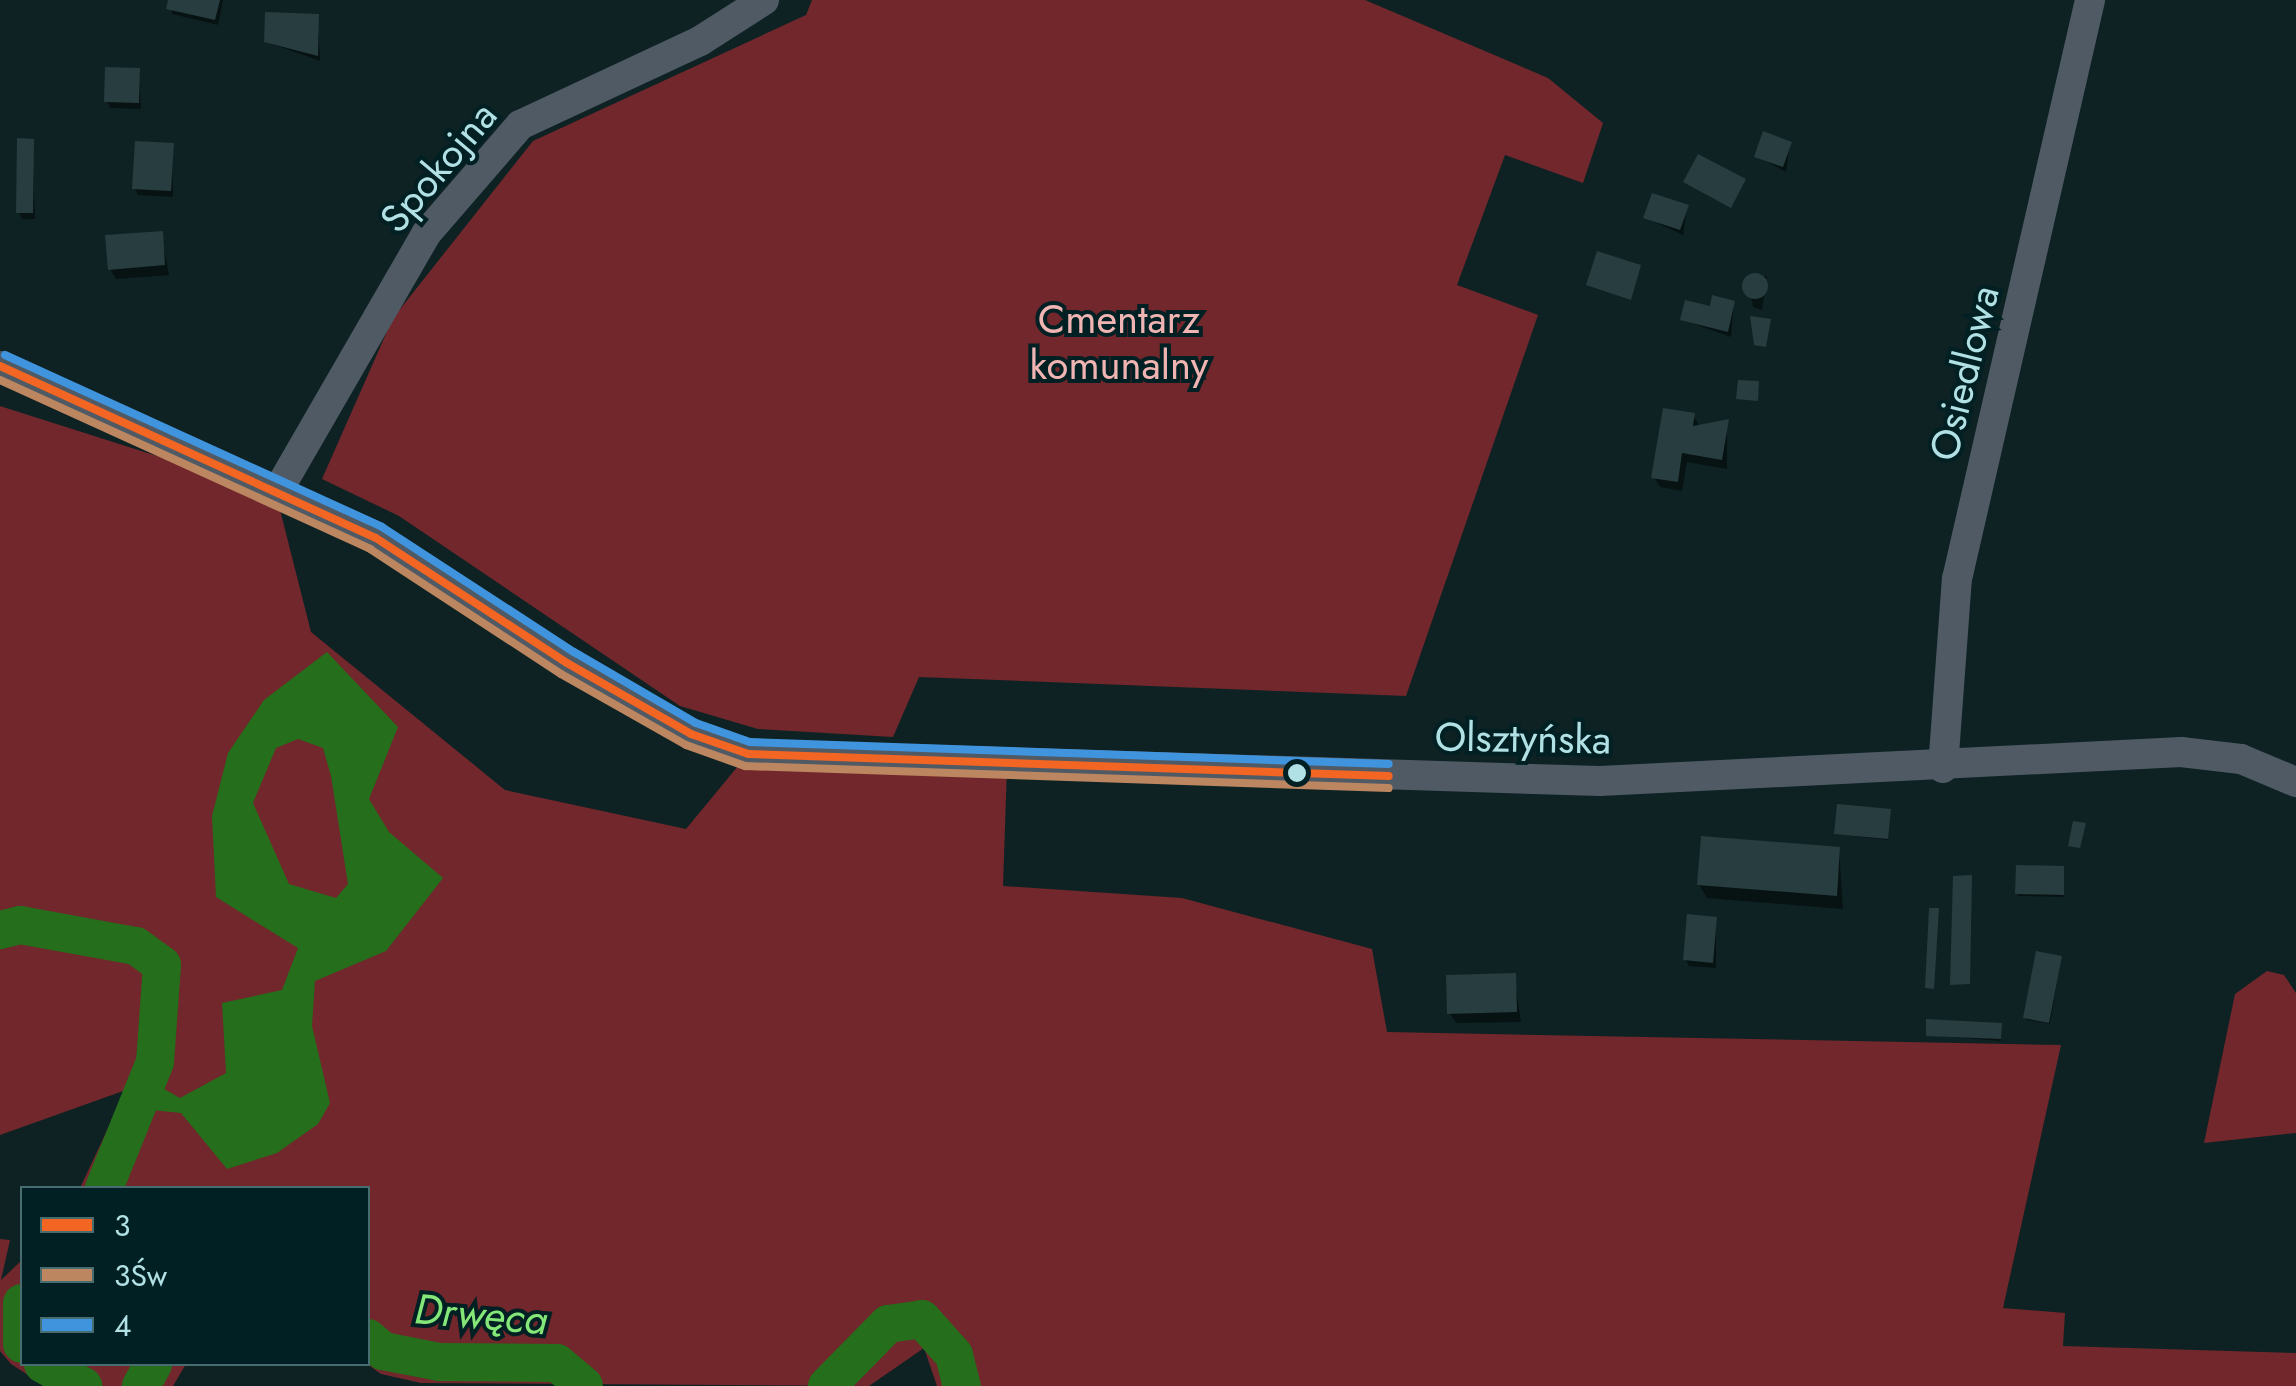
<!DOCTYPE html>
<html>
<head>
<meta charset="utf-8">
<style>
  body { margin:0 }
  #map { position:relative; width:2296px; height:1386px; overflow:hidden; background:#0e2224; font-family:Jost,sans-serif }
  div>[style] { position:absolute }
  .green>* { inset:0; background:#71272b }
  .water>* { inset:0; background:#256e1c }
  .shadow>* { inset:0; background:#0007 }
  .river>* { height:38px; margin:-19px; padding:0 19px; transform-origin:19px; border-radius:19px; background:#256e1c }
  .building>* { inset:0; background:#273d3f }
  .round { border-radius:50% }
  .minor>* { height:30px; margin:-15px; padding:0 15px; transform-origin:15px; border-radius:15px; background:#4f5a65 }
  .bus-1>* { height:8px; margin:-4px; padding:0 4px; transform-origin:4px; border-radius:4px; background:#f26522 }
  .bus-2>* { height:8px; margin:-4px; padding:0 4px; transform-origin:4px; border-radius:4px; background:#bb8660 }
  .bus-3>* { height:8px; margin:-4px; padding:0 4px; transform-origin:4px; border-radius:4px; background:#4094de }
  .dots>* { width:28px; height:28px; translate:-50% -50%; box-sizing:border-box; border:5px solid #002023; border-radius:50% }
  span { translate:-50% -50%; white-space:nowrap; text-align:center; line-height:1.15; -webkit-text-stroke:8px #002023; paint-order:stroke }
  .street-label { font-size:40px; color:#b2e1e5 }
  .park-label { font-size:40px; color:#f0b4b2 }
  .water-label { font-size:42px; color:#85e777; font-style:italic }
  .legend { position:absolute; left:20px; top:1186px; width:350px; height:180px; box-sizing:border-box; background:#002023; border:2px solid #476d71; margin:0; padding:12px 18px; list-style:none; font-size:30px; color:#b2e1e5 }
  .legend li { display:flex; align-items:center; gap:20px; height:50px }
  .legend b { width:50px; border:2px solid #476d71 }
</style>
</head>
<body>
<div id="map">
  <div class="green">
    <div style="clip-path:polygon(812px 0,1365px 0,1548px 78px,1603px 123px,1583px 183px,1505px 155px,1457px 285px,1538px 315px,1406px 696px,919px 677px,893px 737px,758px 729px,680px 706px,399px 516px,322px 479px,393px 318px,533px 141px,806px 15px)"></div>
    <div style="clip-path:polygon(0 406px,276px 494px,311px 632px,505px 790px,686px 829px,748px 754px,1007px 766px,1003px 886px,1182px 898px,1372px 949px,1387px 1032px,2061px 1045px,2003px 1308px,2065px 1313px,2063px 1346px,2296px 1353px,2296px 1386px,937px 1386px,924px 1348px,869px 1386px,421px 1383px,381px 1374px,367px 1364px,368px 1188px,80px 1188px,126px 1090px,0 1135px)"></div>
    <div style="clip-path:polygon(2267px 971px,2284px 975px,2296px 993px,2296px 1133px,2204px 1143px,2235px 994px)"></div>
    <div style="clip-path:polygon(0 1239px,10px 1240px,1px 1280px,22px 1260px,22px 1364px,186px 1364px,173px 1386px,45px 1386px,11px 1364px,0 1351px)"></div>
  </div>
  <div class="water">
    <div style="clip-path:polygon(evenodd,327px 652px,398px 727px,369px 799px,389px 832px,443px 878px,386px 951px,315px 981px,312px 1026px,330px 1103px,318px 1124px,277px 1153px,227px 1169px,181px 1113px,142px 1109px,150px 1081px,180px 1098px,226px 1073px,222px 1003px,282px 990px,298px 948px,216px 897px,212px 816px,228px 753px,264px 700px,327px 652px,298px 739px,323px 748px,331px 776px,348px 884px,336px 898px,289px 884px,253px 803px,276px 748px,298px 739px)"></div>
  </div>
  <div class="shadow">
    <div style="clip-path:polygon(171px 0,223px 0,218px 25px,172px 14px)"></div>
    <div style="clip-path:polygon(318px 16px,320px 61px,266px 42px)"></div>
    <div style="clip-path:polygon(139px 71px,141px 109px,110px 108px,107px 102px)"></div>
    <div style="clip-path:polygon(32px 141px,35px 219px,22px 219px,19px 212px)"></div>
    <div style="clip-path:polygon(1790px 144px,1786px 172px,1756px 156px)"></div>
    <div style="clip-path:polygon(172px 145px,173px 197px,138px 195px,135px 189px)"></div>
    <div style="clip-path:polygon(1687px 207px,1683px 235px,1646px 218px)"></div>
    <div style="clip-path:polygon(161px 233px,169px 275px,116px 279px,110px 269px)"></div>
    <div style="clip-path:polygon(1767px 276px,1762px 310px,1753px 307px,1748px 278px)"></div>
    <div style="clip-path:polygon(1734px 303px,1731px 337px,1683px 320px,1712px 309px)"></div>
    <div style="clip-path:polygon(1693px 415px,1700px 427px,1727px 422px,1727px 469px,1687px 462px,1682px 491px,1660px 487px,1654px 477px)"></div>
    <div style="clip-path:polygon(1889px 811px,1888px 840px,1837px 834px)"></div>
    <div style="clip-path:polygon(1839px 849px,1843px 909px,1707px 898px,1699px 885px)"></div>
    <div style="clip-path:polygon(2063px 868px,2064px 897px,2019px 896px,2017px 893px)"></div>
    <div style="clip-path:polygon(1716px 919px,1716px 968px,1689px 966px,1685px 959px)"></div>
    <div style="clip-path:polygon(2061px 959px,2050px 1024px,2027px 1020px,2026px 1018px)"></div>
    <div style="clip-path:polygon(1514px 976px,1521px 1022px,1456px 1023px,1450px 1013px)"></div>
    <div style="clip-path:polygon(2001px 1031px,2001px 1041px,1928px 1035px)"></div>
  </div>
  <div class="river">
    <div style="left:0;top:930px;width:21px;rotate:-14deg"></div>
    <div style="left:20px;top:925px;width:118px;rotate:10.3deg"></div>
    <div style="left:136px;top:946px;width:32px;rotate:36deg"></div>
    <div style="left:162px;top:965px;width:97px;rotate:94.1deg"></div>
    <div style="left:155px;top:1062px;width:136px;rotate:112deg"></div>
    <div style="left:22px;top:1303px;width:41px;rotate:90deg"></div>
    <div style="left:368px;top:1338px;width:20px;rotate:41deg"></div>
    <div style="left:383px;top:1351px;width:57px;rotate:11.1deg"></div>
    <div style="left:439px;top:1362px;width:118px;rotate:0.5deg"></div>
    <div style="left:557px;top:1363px;width:35px;rotate:40deg"></div>
    <div style="left:43px;top:1364px;width:46px;rotate:28.8deg"></div>
    <div style="left:141px;top:1386px;width:25px;rotate:-61deg"></div>
    <div style="left:827px;top:1386px;width:87px;rotate:-45.5deg"></div>
    <div style="left:888px;top:1324px;width:34px;rotate:-8deg"></div>
    <div style="left:922px;top:1319px;width:48px;rotate:48.4deg"></div>
    <div style="left:954px;top:1355px;width:32px;rotate:76deg"></div>
  </div>
  <div class="building">
    <div style="clip-path:polygon(168px 0,220px 0,215px 20px,166px 9px)"></div>
    <div style="clip-path:polygon(265px 12px,319px 14px,318px 56px,264px 42px)"></div>
    <div style="clip-path:polygon(105px 67px,140px 68px,139px 103px,104px 102px)"></div>
    <div style="clip-path:polygon(1763px 131px,1792px 142px,1783px 167px,1754px 157px)"></div>
    <div style="clip-path:polygon(17px 138px,34px 139px,33px 213px,16px 213px)"></div>
    <div style="clip-path:polygon(135px 141px,174px 143px,171px 191px,132px 189px)"></div>
    <div style="clip-path:polygon(1698px 154px,1746px 179px,1731px 208px,1683px 182px)"></div>
    <div style="clip-path:polygon(1652px 193px,1689px 205px,1680px 230px,1643px 218px)"></div>
    <div style="clip-path:polygon(163px 231px,165px 265px,108px 270px,105px 235px)"></div>
    <div style="clip-path:polygon(1597px 251px,1641px 265px,1631px 300px,1586px 285px)"></div>
    <div class="round" style="left:1742px;top:273px;width:26px;height:26px"></div>
    <div style="clip-path:polygon(1712px 295px,1735px 301px,1728px 332px,1680px 320px,1685px 300px,1710px 306px)"></div>
    <div style="clip-path:polygon(1750px 316px,1771px 319px,1766px 347px,1754px 345px)"></div>
    <div style="clip-path:polygon(1738px 380px,1759px 381px,1758px 401px,1736px 399px)"></div>
    <div style="clip-path:polygon(1663px 408px,1695px 413px,1693px 426px,1729px 419px,1722px 460px,1682px 453px,1678px 482px,1651px 478px)"></div>
    <div style="clip-path:polygon(1837px 804px,1891px 809px,1888px 839px,1834px 834px)"></div>
    <div style="clip-path:polygon(2073px 821px,2086px 823px,2080px 848px,2068px 846px)"></div>
    <div style="clip-path:polygon(1701px 836px,1840px 847px,1837px 896px,1697px 885px)"></div>
    <div style="clip-path:polygon(2016px 865px,2064px 866px,2064px 895px,2015px 894px)"></div>
    <div style="clip-path:polygon(1972px 875px,1970px 984px,1950px 985px,1953px 876px)"></div>
    <div style="clip-path:polygon(1929px 908px,1939px 908px,1934px 989px,1925px 988px)"></div>
    <div style="clip-path:polygon(1687px 914px,1717px 917px,1713px 963px,1683px 960px)"></div>
    <div style="clip-path:polygon(2036px 951px,2062px 956px,2049px 1023px,2023px 1018px)"></div>
    <div style="clip-path:polygon(1516px 973px,1517px 1012px,1447px 1014px,1446px 975px)"></div>
    <div style="clip-path:polygon(1926px 1019px,2002px 1023px,2001px 1039px,1926px 1036px)"></div>
  </div>
  <div class="minor">
    <div style="left:0;top:366px;width:413px;rotate:24.6deg"></div>
    <div style="left:376px;top:538px;width:228px;rotate:33.2deg"></div>
    <div style="left:567px;top:663px;width:143px;rotate:29.8deg"></div>
    <div style="left:691px;top:734px;width:60px;rotate:19.3deg"></div>
    <div style="left:748px;top:754px;width:852px;rotate:1.82deg"></div>
    <div style="left:1600px;top:781px;width:582px;rotate:-2.86deg"></div>
    <div style="left:2181px;top:752px;width:60px;rotate:6.7deg"></div>
    <div style="left:2241px;top:759px;width:60px;rotate:22.7deg"></div>
    <div style="left:276px;top:494px;width:300px;rotate:-60deg"></div>
    <div style="left:426px;top:234px;width:144px;rotate:-49.2deg"></div>
    <div style="left:520px;top:125px;width:199px;rotate:-25deg"></div>
    <div style="left:700px;top:41px;width:76px;rotate:-32.6deg"></div>
    <div style="left:1943px;top:768px;width:190px;rotate:-85.8deg"></div>
    <div style="left:1957px;top:579px;width:594px;rotate:-77.06deg"></div>
  </div>
  <div class="bus-1">
    <div style="left:0;top:366px;width:413px;rotate:24.6deg"></div>
    <div style="left:376px;top:538px;width:228px;rotate:33.2deg"></div>
    <div style="left:567px;top:663px;width:143px;rotate:29.8deg"></div>
    <div style="left:691px;top:734px;width:60px;rotate:19.3deg"></div>
    <div style="left:748px;top:754px;width:641px;rotate:1.97deg"></div>
  </div>
  <div class="bus-2">
    <div style="left:0;top:380px;width:407px;rotate:24.5deg"></div>
    <div style="left:370px;top:549px;width:228px;rotate:33.2deg"></div>
    <div style="left:561px;top:674px;width:144px;rotate:29.6deg"></div>
    <div style="left:686px;top:745px;width:63px;rotate:19.6deg"></div>
    <div style="left:745px;top:766px;width:644px;rotate:1.96deg"></div>
  </div>
  <div class="bus-3">
    <div style="left:5px;top:355px;width:414px;rotate:24.5deg"></div>
    <div style="left:382px;top:527px;width:229px;rotate:33.1deg"></div>
    <div style="left:574px;top:652px;width:141px;rotate:30.2deg"></div>
    <div style="left:696px;top:723px;width:57px;rotate:19.4deg"></div>
    <div style="left:750px;top:742px;width:639px;rotate:1.97deg"></div>
  </div>
  <div class="dots">
    <div style="left:1297px;top:773px;background:#b2e1e5"></div>
  </div>
  <div class="street-label">
    <span style="left:438px;top:167px;rotate:-50deg">Spokojna</span>
    <span style="left:1964px;top:373px;rotate:-76deg">Osiedlowa</span>
    <span style="left:1523px;top:738px;rotate:1deg">Olsztyńska</span>
  </div>
  <div class="park-label">
    <span style="left:1119px;top:342px">Cmentarz<br>komunalny</span>
  </div>
  <div class="water-label">
    <span style="left:481px;top:1315px;rotate:5deg">Drwęca</span>
  </div>
  <ul class="legend">
  <li><b style="height:12px;background:#f26522"></b>3</li>
  <li><b style="height:12px;background:#bb8660"></b>3Św</li>
  <li><b style="height:12px;background:#4094de"></b>4</li>
  </ul>
</div>
</body>
</html>
